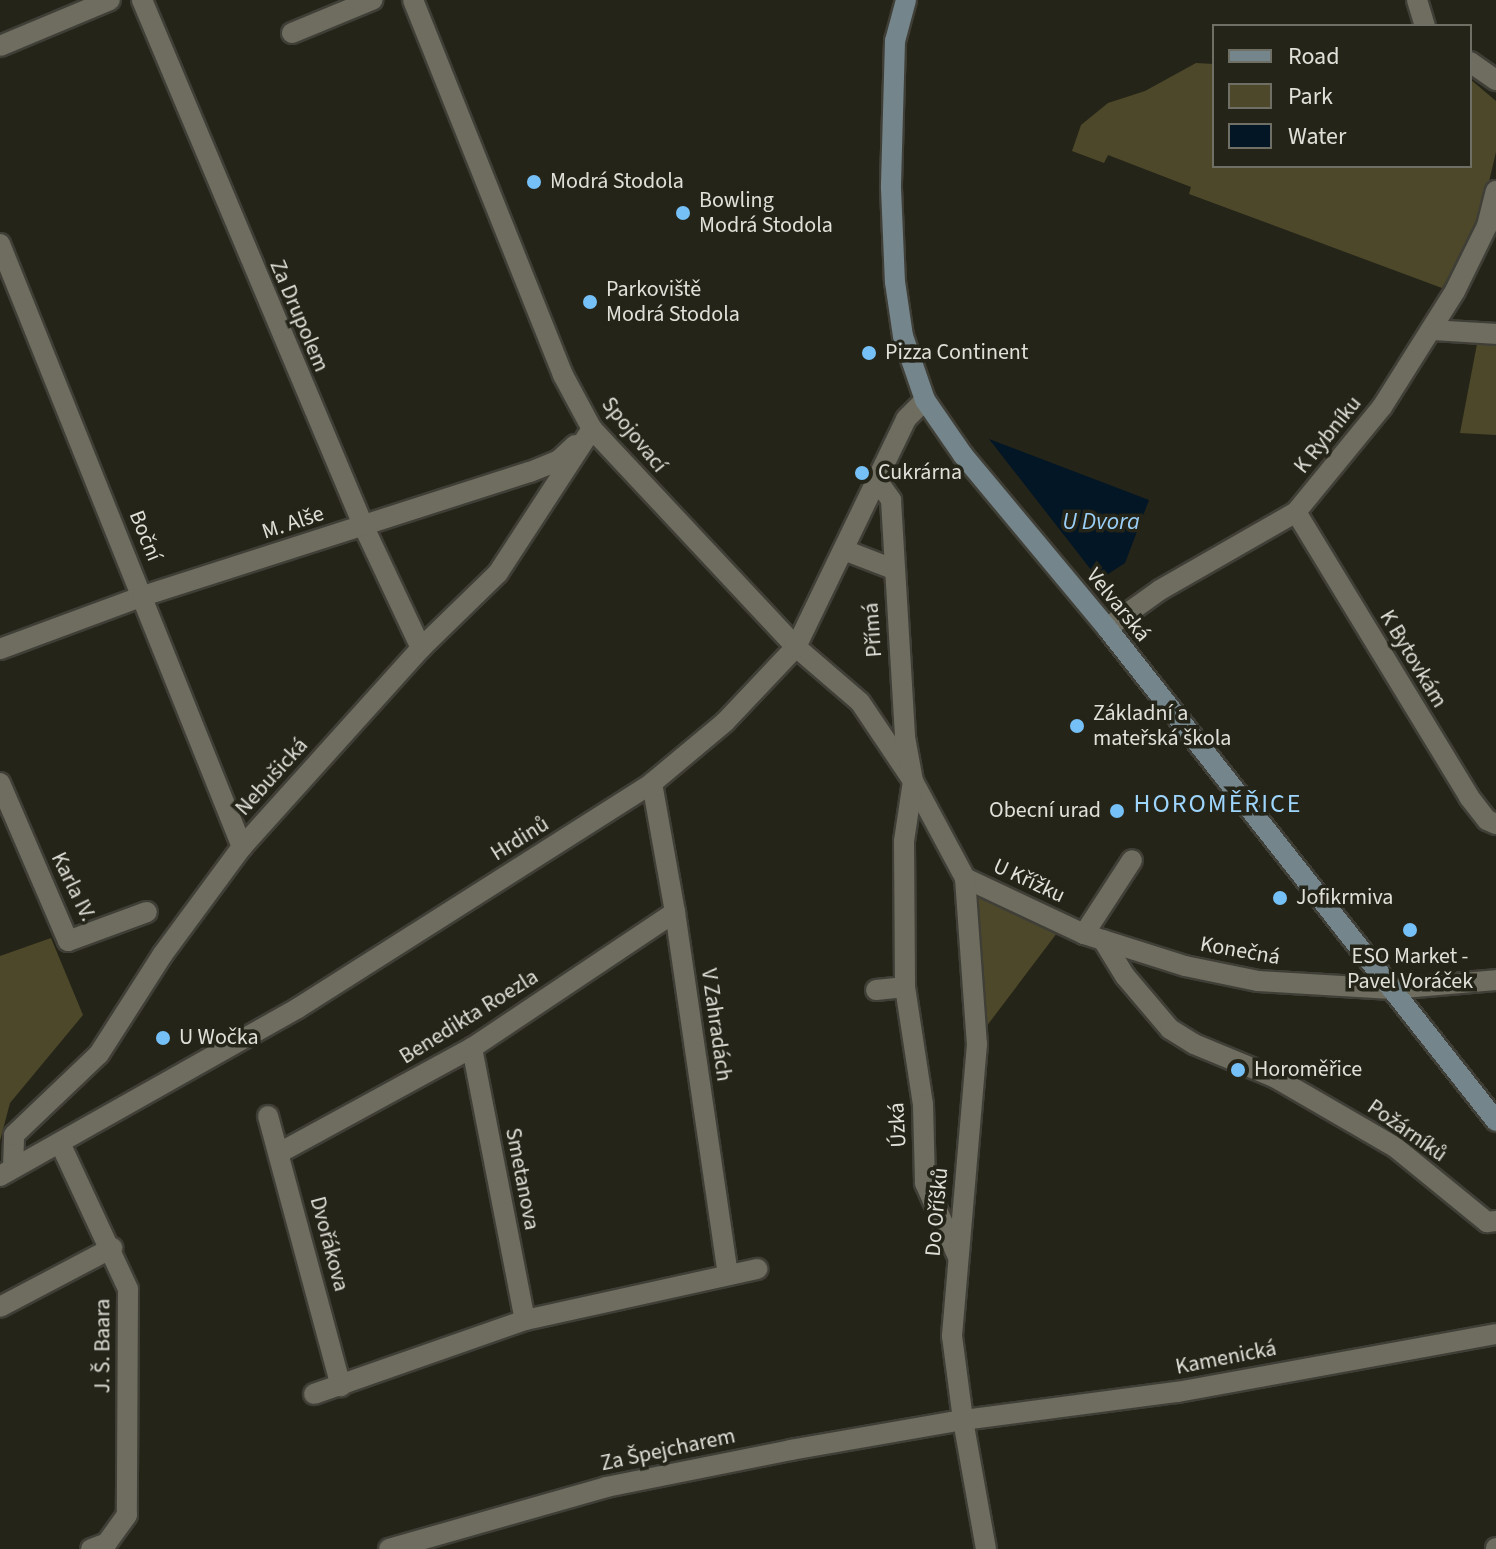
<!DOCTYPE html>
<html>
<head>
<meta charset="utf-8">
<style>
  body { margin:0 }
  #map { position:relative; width:1496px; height:1549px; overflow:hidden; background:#252419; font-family:"Source Sans 3",sans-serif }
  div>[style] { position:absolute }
  .green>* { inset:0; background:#4c4829 }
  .water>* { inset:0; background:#021625 }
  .roads { filter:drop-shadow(2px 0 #403f37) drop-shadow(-2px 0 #403f37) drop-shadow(0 2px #403f37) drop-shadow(0 -2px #403f37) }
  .minor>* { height:20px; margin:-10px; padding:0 10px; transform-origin:10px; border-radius:10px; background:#6e6d60 }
  .tertiary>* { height:20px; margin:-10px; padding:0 10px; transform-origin:10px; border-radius:10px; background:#6e6d60 }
  .secondary>* { height:20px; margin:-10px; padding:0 10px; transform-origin:10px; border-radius:10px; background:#74868c }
  .dots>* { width:22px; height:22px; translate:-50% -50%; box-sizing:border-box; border:4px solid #252419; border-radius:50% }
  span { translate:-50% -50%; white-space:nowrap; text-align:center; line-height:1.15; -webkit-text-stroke:7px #252419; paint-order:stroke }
  .poi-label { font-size:22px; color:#e0dfd8 }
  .left { translate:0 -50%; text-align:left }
  .right { translate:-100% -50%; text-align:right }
  .street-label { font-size:22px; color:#e0dfd8 }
  .water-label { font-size:24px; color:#9bd0f8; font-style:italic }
  .quarter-label { font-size:26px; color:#9ed5fd; letter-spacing:2px }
  .legend { position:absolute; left:1212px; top:24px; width:260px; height:144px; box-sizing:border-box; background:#252419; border:2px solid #706f65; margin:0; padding:10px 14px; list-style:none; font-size:24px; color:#e0dfd8 }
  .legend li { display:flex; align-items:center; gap:16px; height:40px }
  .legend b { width:40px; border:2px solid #706f65 }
</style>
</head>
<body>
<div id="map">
  <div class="green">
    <div style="clip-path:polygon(1196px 63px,1214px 64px,1214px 166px,1470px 166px,1470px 79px,1496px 101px,1496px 152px,1479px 224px,1442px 288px,1189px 194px,1191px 187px,1108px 155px,1104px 163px,1072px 151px,1081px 125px,1108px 103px,1145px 91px)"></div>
    <div style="clip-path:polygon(1477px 344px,1496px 345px,1496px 435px,1460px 433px)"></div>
    <div style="clip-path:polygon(975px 891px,1057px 933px,986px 1027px)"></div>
    <div style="clip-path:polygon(51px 938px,83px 1015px,10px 1103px,0 1141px,0 956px)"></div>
  </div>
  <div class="water">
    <div style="clip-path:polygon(989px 439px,1149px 500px,1125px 563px,1099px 580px)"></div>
  </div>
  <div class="roads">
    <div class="minor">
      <div style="left:142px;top:0;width:570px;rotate:67.17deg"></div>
      <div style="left:363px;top:525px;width:136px;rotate:64.8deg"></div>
      <div style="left:413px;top:0;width:404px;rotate:68.2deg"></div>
      <div style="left:563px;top:375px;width:61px;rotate:61.8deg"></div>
      <div style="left:592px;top:429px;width:299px;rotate:46.9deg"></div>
      <div style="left:796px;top:647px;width:84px;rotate:40.7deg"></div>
      <div style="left:860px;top:702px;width:95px;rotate:56.1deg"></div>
      <div style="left:913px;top:781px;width:110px;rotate:61.8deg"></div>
      <div style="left:965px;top:878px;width:132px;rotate:25.2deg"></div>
      <div style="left:1084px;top:934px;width:106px;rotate:17.6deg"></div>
      <div style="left:1185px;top:966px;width:75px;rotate:11.6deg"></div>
      <div style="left:1258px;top:981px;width:134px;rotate:3.4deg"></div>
      <div style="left:1392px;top:989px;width:104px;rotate:-4.9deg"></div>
      <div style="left:1417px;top:0;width:27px;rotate:73deg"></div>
      <div style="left:292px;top:33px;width:87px;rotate:-22.4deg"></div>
      <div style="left:0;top:46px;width:119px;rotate:-22.7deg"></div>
      <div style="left:1470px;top:62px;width:32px;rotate:35deg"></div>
      <div style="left:0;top:244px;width:650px;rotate:68.13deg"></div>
      <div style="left:1431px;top:330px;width:65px;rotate:3.5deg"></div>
      <div style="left:876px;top:479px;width:26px;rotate:54deg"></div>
      <div style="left:891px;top:500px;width:237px;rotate:86.6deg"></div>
      <div style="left:905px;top:737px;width:45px;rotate:79.7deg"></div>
      <div style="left:913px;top:781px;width:61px;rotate:98.5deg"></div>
      <div style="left:904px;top:841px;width:146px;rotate:89.6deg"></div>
      <div style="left:905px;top:987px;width:119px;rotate:81.3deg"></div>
      <div style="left:923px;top:1105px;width:78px;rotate:88.5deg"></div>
      <div style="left:925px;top:1183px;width:79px;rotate:66deg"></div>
      <div style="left:1296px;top:512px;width:333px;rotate:58.7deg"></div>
      <div style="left:1469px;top:797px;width:29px;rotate:52deg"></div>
      <div style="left:1487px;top:820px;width:10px;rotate:24deg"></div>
      <div style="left:844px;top:550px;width:53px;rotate:21.2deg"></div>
      <div style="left:1107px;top:628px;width:65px;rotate:-35.6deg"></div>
      <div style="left:1160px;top:590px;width:157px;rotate:-29.8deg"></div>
      <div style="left:1296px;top:512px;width:136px;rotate:-50.7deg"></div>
      <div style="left:1382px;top:407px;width:137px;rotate:-57.8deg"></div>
      <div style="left:1455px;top:291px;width:72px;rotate:-63.8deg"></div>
      <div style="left:1487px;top:226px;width:36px;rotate:-76deg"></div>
      <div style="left:0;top:649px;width:153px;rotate:-20.3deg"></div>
      <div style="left:143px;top:596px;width:406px;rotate:-17.8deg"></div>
      <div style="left:530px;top:472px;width:31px;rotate:-22deg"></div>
      <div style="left:559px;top:460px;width:22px;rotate:-43deg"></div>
      <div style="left:0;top:783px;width:172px;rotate:66.7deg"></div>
      <div style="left:68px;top:941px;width:84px;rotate:-20.2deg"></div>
      <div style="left:652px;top:783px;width:131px;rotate:79.9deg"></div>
      <div style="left:675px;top:912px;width:367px;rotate:81.7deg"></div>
      <div style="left:965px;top:878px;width:166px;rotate:85.9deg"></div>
      <div style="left:977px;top:1044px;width:293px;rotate:94.9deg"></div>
      <div style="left:952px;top:1336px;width:85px;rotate:82.5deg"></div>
      <div style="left:963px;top:1420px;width:131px;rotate:79.9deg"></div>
      <div style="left:1084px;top:934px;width:88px;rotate:-57deg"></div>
      <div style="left:1103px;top:940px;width:42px;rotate:58.6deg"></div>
      <div style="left:1125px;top:976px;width:70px;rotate:49.7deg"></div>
      <div style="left:1170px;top:1029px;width:28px;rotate:32deg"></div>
      <div style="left:1194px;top:1044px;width:89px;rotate:22.5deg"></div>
      <div style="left:1276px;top:1078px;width:138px;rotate:30.1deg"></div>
      <div style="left:1395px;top:1147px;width:119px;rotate:39.2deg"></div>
      <div style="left:1487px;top:1222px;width:9px;rotate:-6deg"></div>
      <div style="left:876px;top:990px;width:29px;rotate:-6deg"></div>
      <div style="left:472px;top:1048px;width:277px;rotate:79deg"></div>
      <div style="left:268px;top:1116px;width:280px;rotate:74.9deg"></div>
      <div style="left:60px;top:1143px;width:161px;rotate:65deg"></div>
      <div style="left:128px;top:1289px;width:226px;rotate:90.3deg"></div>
      <div style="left:127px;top:1515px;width:34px;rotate:126deg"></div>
      <div style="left:107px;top:1543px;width:17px;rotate:159deg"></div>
      <div style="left:281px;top:1152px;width:217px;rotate:-28.6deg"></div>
      <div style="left:472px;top:1048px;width:244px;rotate:-33.8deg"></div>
      <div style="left:13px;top:1168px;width:33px;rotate:-88deg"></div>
      <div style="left:14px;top:1135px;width:117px;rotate:-43.6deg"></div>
      <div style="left:99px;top:1054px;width:119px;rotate:-57.4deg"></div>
      <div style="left:163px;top:954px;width:133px;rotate:-53.6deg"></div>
      <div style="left:242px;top:847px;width:268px;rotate:-48deg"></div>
      <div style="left:421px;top:648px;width:107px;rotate:-44.2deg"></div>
      <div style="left:498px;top:573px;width:172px;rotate:-56.9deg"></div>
      <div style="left:0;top:1307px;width:127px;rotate:-27.8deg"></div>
      <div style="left:314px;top:1394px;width:224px;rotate:-19.3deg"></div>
      <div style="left:525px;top:1320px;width:238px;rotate:-12.4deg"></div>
      <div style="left:389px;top:1549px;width:226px;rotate:-15.9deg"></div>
      <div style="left:606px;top:1487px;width:189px;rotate:-11.3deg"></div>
      <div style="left:791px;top:1450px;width:175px;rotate:-9.9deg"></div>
      <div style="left:963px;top:1420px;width:216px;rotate:-7.5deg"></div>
      <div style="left:1177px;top:1392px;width:324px;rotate:-10.3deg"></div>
      <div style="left:1496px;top:1549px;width:1px;rotate:-90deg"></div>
    </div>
    <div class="tertiary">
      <div style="left:0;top:1176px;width:342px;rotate:-29.4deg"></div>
      <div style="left:298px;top:1008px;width:419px;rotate:-32.4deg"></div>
      <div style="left:652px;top:783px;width:95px;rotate:-39.9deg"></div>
      <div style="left:725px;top:722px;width:103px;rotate:-46.6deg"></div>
      <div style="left:796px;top:647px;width:253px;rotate:-64.2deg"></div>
      <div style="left:906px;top:419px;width:27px;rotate:-45deg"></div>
    </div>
    <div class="secondary">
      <div style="left:906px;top:0;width:42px;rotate:105deg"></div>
      <div style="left:895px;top:41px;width:147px;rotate:91.6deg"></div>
      <div style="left:891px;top:188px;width:94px;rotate:87.6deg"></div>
      <div style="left:895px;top:282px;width:55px;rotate:81.6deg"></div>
      <div style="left:903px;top:336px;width:68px;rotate:71deg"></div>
      <div style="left:925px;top:400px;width:67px;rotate:55.4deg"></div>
      <div style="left:963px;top:455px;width:225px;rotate:50.2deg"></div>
      <div style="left:1107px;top:628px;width:628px;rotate:51.72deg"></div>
    </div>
  </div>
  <div class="dots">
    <div style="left:534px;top:182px;background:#75c0f6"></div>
    <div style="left:683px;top:213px;background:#75c0f6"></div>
    <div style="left:590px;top:302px;background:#75c0f6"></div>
    <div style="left:869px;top:353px;background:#75c0f6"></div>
    <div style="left:862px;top:473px;background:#75c0f6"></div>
    <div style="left:1077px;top:726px;background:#75c0f6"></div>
    <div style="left:1117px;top:811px;background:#75c0f6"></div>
    <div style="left:1280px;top:898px;background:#75c0f6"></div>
    <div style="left:1410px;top:930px;background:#75c0f6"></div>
    <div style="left:163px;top:1038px;background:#75c0f6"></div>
    <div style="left:1238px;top:1070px;background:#75c0f6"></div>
  </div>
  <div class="poi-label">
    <span class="left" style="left:550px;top:182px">Modrá Stodola</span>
    <span class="left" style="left:699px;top:213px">Bowling<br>Modrá Stodola</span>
    <span class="left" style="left:606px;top:302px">Parkoviště<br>Modrá Stodola</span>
    <span class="left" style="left:885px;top:353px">Pizza Continent</span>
    <span class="left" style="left:878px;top:473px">Cukrárna</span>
    <span class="left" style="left:1093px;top:726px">Základní a<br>mateřská škola</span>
    <span class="right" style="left:1101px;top:811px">Obecní urad</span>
    <span class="left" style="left:1296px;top:898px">Jofikrmiva</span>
    <span style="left:1410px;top:969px">ESO Market -<br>Pavel Voráček</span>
    <span class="left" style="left:179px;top:1038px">U Wočka</span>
    <span class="left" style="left:1254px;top:1070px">Horoměřice</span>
  </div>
  <div class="street-label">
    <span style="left:299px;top:316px;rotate:67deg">Za Drupolem</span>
    <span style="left:634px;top:435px;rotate:51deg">Spojovací</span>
    <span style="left:1328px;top:435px;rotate:-51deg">K Rybníku</span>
    <span style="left:293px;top:523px;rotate:-18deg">M. Alše</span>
    <span style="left:145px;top:536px;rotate:68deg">Boční</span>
    <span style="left:1118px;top:605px;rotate:51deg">Velvarská</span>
    <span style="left:873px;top:630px;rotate:-94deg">Přímá</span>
    <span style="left:1413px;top:659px;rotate:59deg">K Bytovkám</span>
    <span style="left:272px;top:777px;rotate:-48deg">Nebušická</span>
    <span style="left:520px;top:839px;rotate:-32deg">Hrdinů</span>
    <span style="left:1029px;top:881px;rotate:25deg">U Křížku</span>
    <span style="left:73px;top:887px;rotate:64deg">Karla IV.</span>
    <span style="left:1240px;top:951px;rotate:10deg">Konečná</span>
    <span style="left:469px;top:1017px;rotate:-32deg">Benedikta Roezla</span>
    <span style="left:716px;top:1025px;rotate:82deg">V Zahradách</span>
    <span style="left:898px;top:1125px;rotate:-93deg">Úzká</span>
    <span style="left:1407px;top:1131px;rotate:35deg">Požárníků</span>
    <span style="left:522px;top:1179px;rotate:79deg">Smetanova</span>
    <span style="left:937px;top:1212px;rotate:-85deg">Do Oříšků</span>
    <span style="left:329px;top:1244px;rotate:75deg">Dvořákova</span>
    <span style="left:103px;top:1346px;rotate:-90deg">J. Š. Baara</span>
    <span style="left:1226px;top:1358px;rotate:-11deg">Kamenická</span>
    <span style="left:668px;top:1450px;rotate:-12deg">Za Špejcharem</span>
  </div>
  <div class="water-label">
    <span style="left:1101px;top:522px">U Dvora</span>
  </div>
  <div class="quarter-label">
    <span style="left:1218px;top:804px">HOROMĚŘICE</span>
  </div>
  <ul class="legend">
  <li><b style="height:10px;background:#74868c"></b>Road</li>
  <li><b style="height:22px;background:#4c4829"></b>Park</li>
  <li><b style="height:22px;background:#021625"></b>Water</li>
  </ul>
</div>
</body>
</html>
